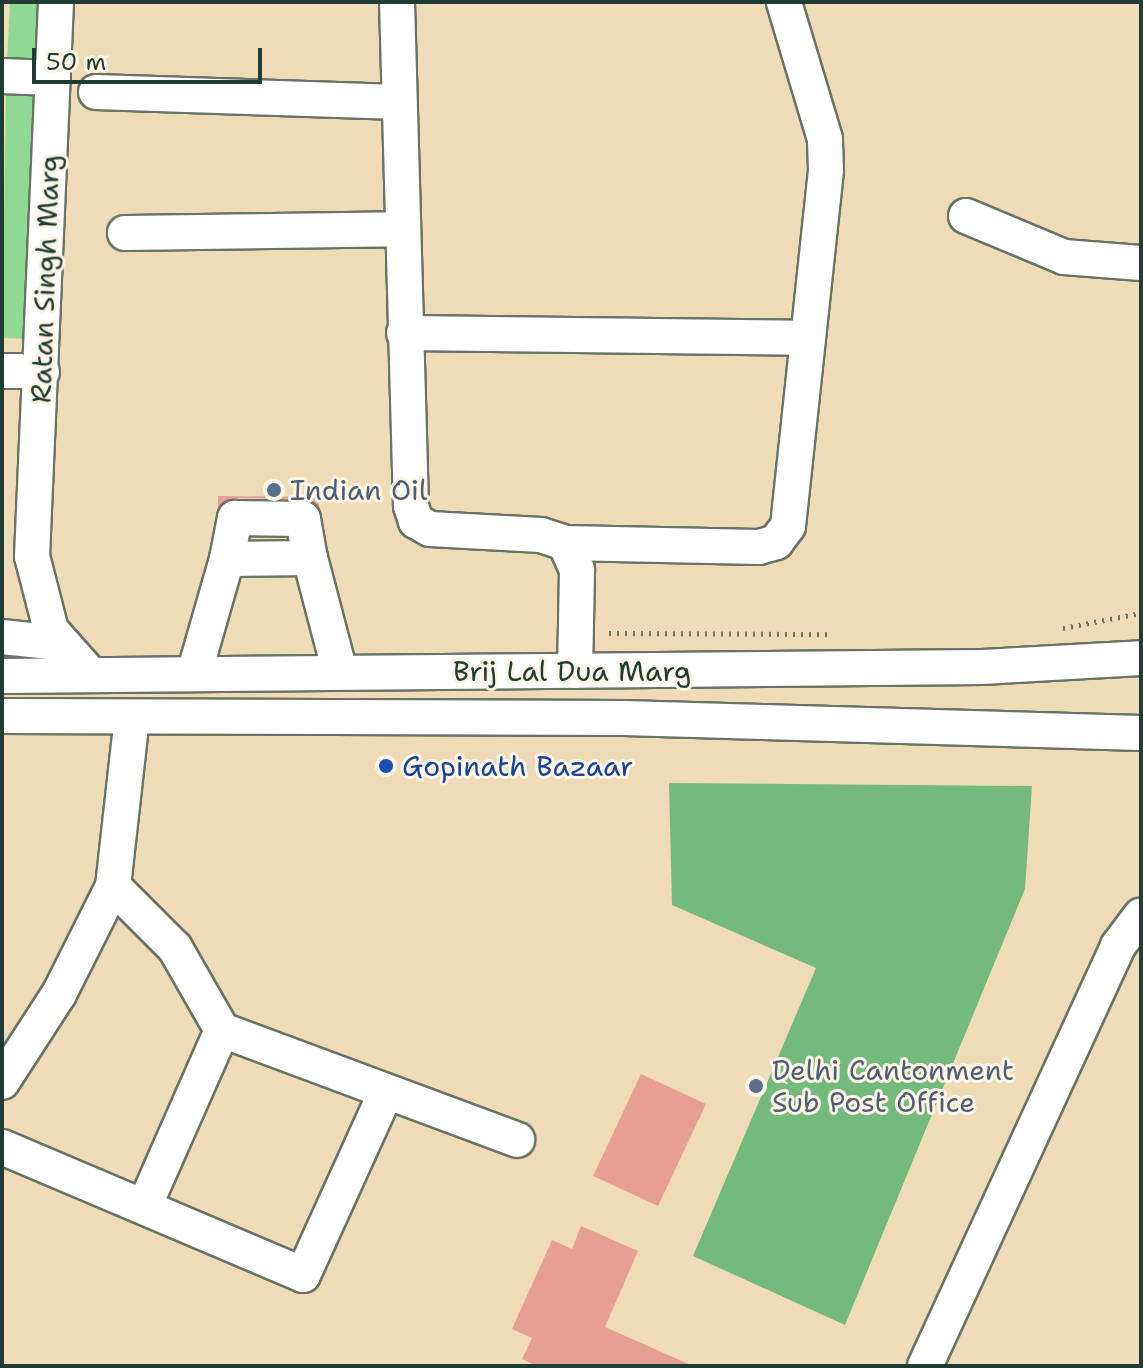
<!DOCTYPE html>
<html>
<head>
<meta charset="utf-8">
<style>
  body { margin:0 }
  #map { position:relative; width:1143px; height:1368px; overflow:hidden; background:#f0dbb9; font-family:"Shantell Sans",sans-serif }
  div>[style] { position:absolute }
  .green>* { inset:0; background:#90d994 }
  .forest>* { inset:0; background:#74b97e }
  .building>* { inset:0; background:#e79e94 }
  .path>* { height:5px; margin-top:-2.5px; transform-origin:0; background:repeating-linear-gradient(90deg,#687463 0 2px,transparent 0 8px) }
  .roads { filter:drop-shadow(2px 0 #687463) drop-shadow(-2px 0 #687463) drop-shadow(0 2px #687463) drop-shadow(0 -2px #687463) }
  .minor>* { height:34px; margin:-17px; padding:0 17px; transform-origin:17px; border-radius:17px; background:#fff }
  .dots>* { width:22px; height:22px; translate:-50% -50%; box-sizing:border-box; border:4px solid #fcf5e5; border-radius:50% }
  span { translate:-50% -50%; white-space:nowrap; text-align:center; line-height:1.15; -webkit-text-stroke:6px #fcf5e5; paint-order:stroke }
  .street-label { font-size:28px; color:#1f3d34 }
  .service-label { font-size:28px; color:#4e5e75 }
  .left { translate:0 -50%; text-align:left }
  .transit-label { font-size:28px; color:#164399 }
  .frame { position:absolute; inset:0; border:4px solid #1f3d34; pointer-events:none }
  .scale { position:absolute; left:32px; top:48px; width:230px; height:36px; box-sizing:border-box; border:4px solid #1f3d34; border-top:0; padding-left:10px; font-size:24px; line-height:28px; white-space:nowrap; color:#1f3d34; -webkit-text-stroke:6px #fcf5e5; paint-order:stroke }
</style>
</head>
<body>
<div id="map">
  <div class="green">
    <div style="clip-path:polygon(10px 2px,47px 2px,44px 65px,7px 63px)"></div>
    <div style="clip-path:polygon(6px 93px,38px 93px,32px 339px,2px 338px)"></div>
  </div>
  <div class="forest">
    <div style="clip-path:polygon(669px 783px,1032px 786px,1025px 889px,845px 1325px,693px 1256px,816px 968px,672px 905px)"></div>
  </div>
  <div class="building">
    <div style="clip-path:polygon(218px 496px,319px 497px,319px 507px,303px 499px,235px 498px,218px 509px)"></div>
    <div style="clip-path:polygon(641px 1074px,706px 1104px,658px 1206px,593px 1176px)"></div>
    <div style="clip-path:polygon(581px 1226px,638px 1251px,605px 1327px,693px 1366px,537px 1366px,522px 1359px,532px 1338px,512px 1329px,552px 1240px,572px 1249px)"></div>
  </div>
  <div class="path">
    <div style="left:1063px;top:628px;width:79px;rotate:-10.9deg"></div>
    <div style="left:609px;top:633px;width:221px;rotate:0.3deg"></div>
  </div>
  <div class="roads">
    <div class="minor">
      <div style="left:56px;top:2px;width:555px;rotate:92.48deg"></div>
      <div style="left:32px;top:556px;width:76px;rotate:75.6deg"></div>
      <div style="left:51px;top:630px;width:60px;rotate:48.4deg"></div>
      <div style="left:397px;top:2px;width:504px;rotate:88.41deg"></div>
      <div style="left:411px;top:506px;width:16px;rotate:72deg"></div>
      <div style="left:416px;top:521px;width:16px;rotate:30deg"></div>
      <div style="left:430px;top:529px;width:111px;rotate:3.1deg"></div>
      <div style="left:541px;top:535px;width:25px;rotate:18deg"></div>
      <div style="left:565px;top:543px;width:30px;rotate:66deg"></div>
      <div style="left:577px;top:570px;width:101px;rotate:91.1deg"></div>
      <div style="left:2px;top:76px;width:51px;rotate:2.2deg"></div>
      <div style="left:96px;top:92px;width:303px;rotate:1.9deg"></div>
      <div style="left:966px;top:216px;width:106px;rotate:22.7deg"></div>
      <div style="left:1064px;top:257px;width:77px;rotate:4.5deg"></div>
      <div style="left:125px;top:233px;width:275px;rotate:-0.8deg"></div>
      <div style="left:404px;top:333px;width:402px;rotate:0.7deg"></div>
      <div style="left:2px;top:371px;width:40px;rotate:1.4deg"></div>
      <div style="left:565px;top:543px;width:194px;rotate:1.2deg"></div>
      <div style="left:759px;top:547px;width:18px;rotate:-16deg"></div>
      <div style="left:776px;top:542px;width:20px;rotate:-53deg"></div>
      <div style="left:788px;top:526px;width:358px;rotate:-83.9deg"></div>
      <div style="left:826px;top:170px;width:31px;rotate:-92deg"></div>
      <div style="left:825px;top:139px;width:143px;rotate:-106.7deg"></div>
      <div style="left:227px;top:559px;width:42px;rotate:-79deg"></div>
      <div style="left:235px;top:518px;width:68px;rotate:0.8deg"></div>
      <div style="left:303px;top:519px;width:40px;rotate:80deg"></div>
      <div style="left:2px;top:637px;width:56px;rotate:6.1deg"></div>
      <div style="left:194px;top:674px;width:120px;rotate:-74deg"></div>
      <div style="left:227px;top:559px;width:83px;rotate:-0.7deg"></div>
      <div style="left:310px;top:558px;width:118px;rotate:75.3deg"></div>
      <div style="left:2px;top:676px;width:980px;rotate:-0.53deg"></div>
      <div style="left:982px;top:667px;width:159px;rotate:-3.2deg"></div>
      <div style="left:2px;top:716px;width:622px;rotate:0.18deg"></div>
      <div style="left:624px;top:718px;width:517px;rotate:1.66deg"></div>
      <div style="left:132px;top:717px;width:170px;rotate:96.4deg"></div>
      <div style="left:113px;top:886px;width:88px;rotate:45deg"></div>
      <div style="left:175px;top:948px;width:95px;rotate:60.2deg"></div>
      <div style="left:222px;top:1030px;width:315px;rotate:20.4deg"></div>
      <div style="left:2px;top:1082px;width:105px;rotate:-57.1deg"></div>
      <div style="left:59px;top:994px;width:121px;rotate:-63.4deg"></div>
      <div style="left:2px;top:1147px;width:327px;rotate:23deg"></div>
      <div style="left:303px;top:1275px;width:201px;rotate:-65.6deg"></div>
      <div style="left:144px;top:1207px;width:193px;rotate:-66.2deg"></div>
      <div style="left:925px;top:1366px;width:462px;rotate:-65.3deg"></div>
      <div style="left:1118px;top:946px;width:38px;rotate:-53deg"></div>
    </div>
  </div>
  <div class="dots">
    <div style="left:274px;top:490px;background:#5c6f8a"></div>
    <div style="left:386px;top:766px;background:#1a4fb4"></div>
    <div style="left:756px;top:1086px;background:#5c6f8a"></div>
  </div>
  <div class="street-label">
    <span style="left:45px;top:279px;rotate:-88deg">Ratan Singh Marg</span>
    <span style="left:572px;top:671px">Brij Lal Dua Marg</span>
  </div>
  <div class="service-label">
    <span class="left" style="left:290px;top:490px">Indian Oil</span>
    <span class="left" style="left:772px;top:1086px">Delhi Cantonment<br>Sub Post Office</span>
  </div>
  <div class="transit-label">
    <span class="left" style="left:402px;top:766px">Gopinath Bazaar</span>
  </div>
  <div class="frame"></div>
  <div class="scale">50 m</div>
</div>
</body>
</html>
